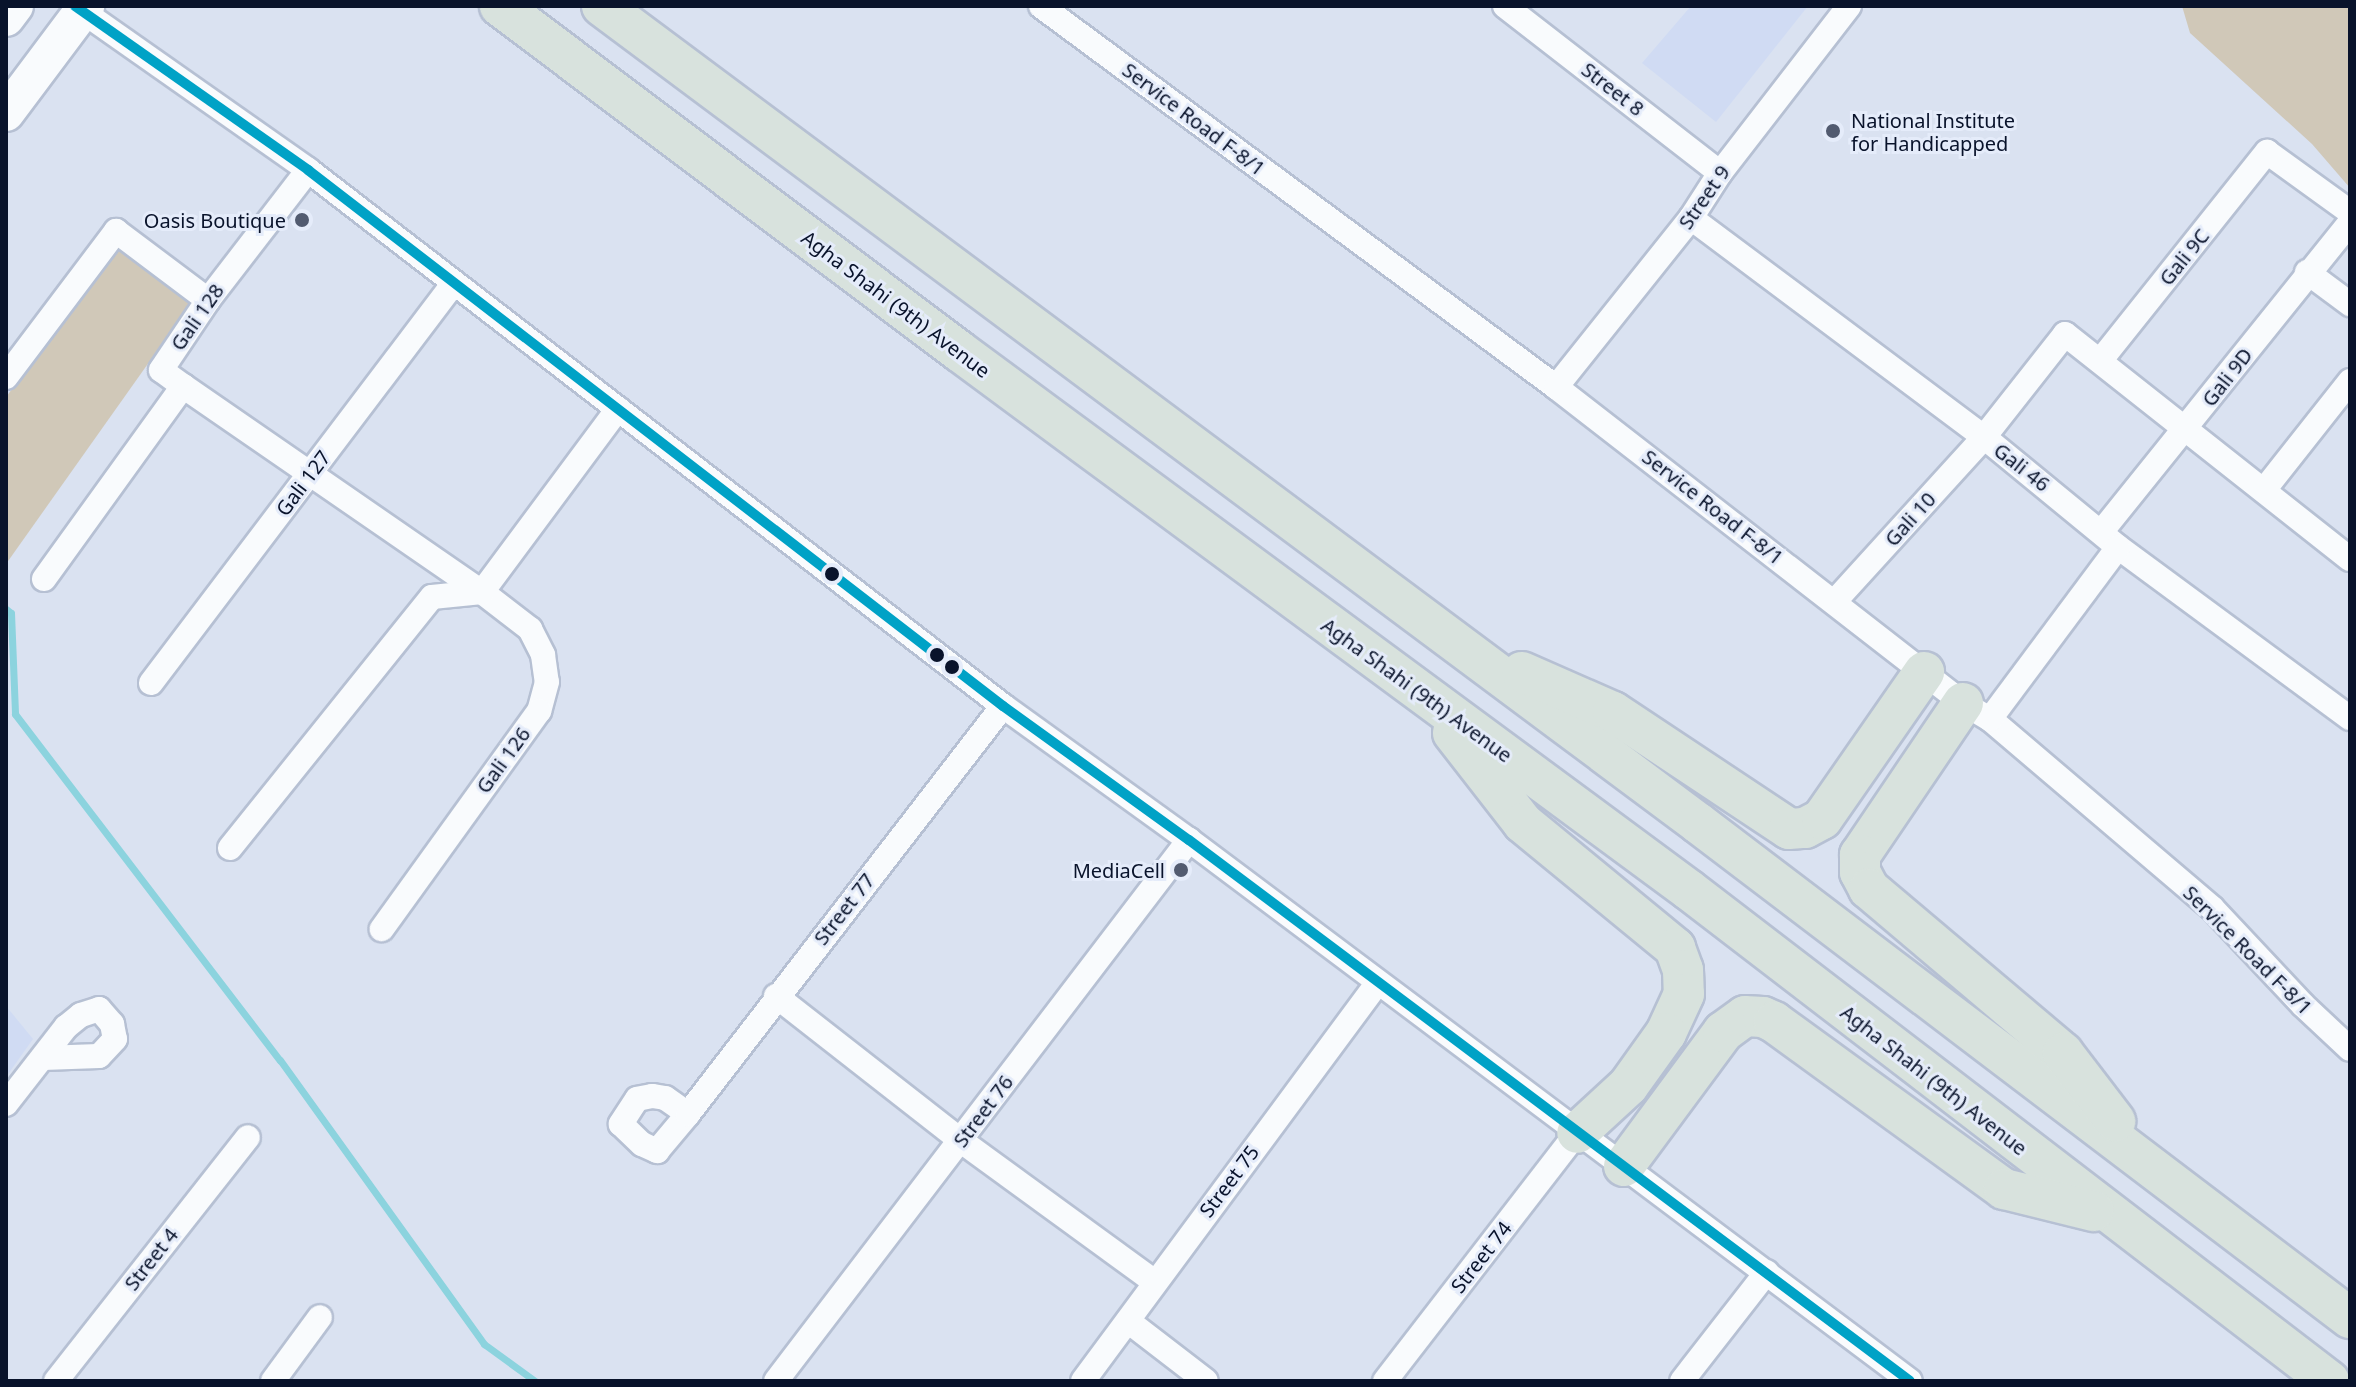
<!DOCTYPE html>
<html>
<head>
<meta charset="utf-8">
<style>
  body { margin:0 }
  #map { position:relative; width:2356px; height:1387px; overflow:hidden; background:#dae2f1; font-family:"Noto Sans",sans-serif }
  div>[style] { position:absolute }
  .built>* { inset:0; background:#d0dbf3 }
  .green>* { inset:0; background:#d0c8b8 }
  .stream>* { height:7px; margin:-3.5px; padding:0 3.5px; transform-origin:3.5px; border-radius:3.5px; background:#8cd3de }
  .roads { filter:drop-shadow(2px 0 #b6c0d3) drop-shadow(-2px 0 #b6c0d3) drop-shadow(0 2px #b6c0d3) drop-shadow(0 -2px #b6c0d3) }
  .minor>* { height:24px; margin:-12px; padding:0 12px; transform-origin:12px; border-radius:12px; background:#f9fbfd }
  .secondary>* { height:36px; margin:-18px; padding:0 18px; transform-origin:18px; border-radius:18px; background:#f9fbfd }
  .primary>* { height:40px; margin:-20px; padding:0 20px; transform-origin:20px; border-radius:20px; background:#d8e2dd }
  .bus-1>* { height:10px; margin:-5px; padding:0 5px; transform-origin:5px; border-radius:5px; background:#00a2c6 }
  .dots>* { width:22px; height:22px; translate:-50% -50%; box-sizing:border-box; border:4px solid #e5ecfa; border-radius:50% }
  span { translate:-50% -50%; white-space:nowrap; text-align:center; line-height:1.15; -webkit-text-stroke:6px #e5ecfa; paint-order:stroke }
  .street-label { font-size:20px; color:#09132b }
  .poi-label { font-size:20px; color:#09132b }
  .left { translate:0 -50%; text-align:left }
  .right { translate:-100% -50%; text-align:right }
  .frame { position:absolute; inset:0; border:8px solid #09132b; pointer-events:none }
</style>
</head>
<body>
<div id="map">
  <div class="built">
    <div style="clip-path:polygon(1691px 6px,1808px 6px,1716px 122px,1642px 63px)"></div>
    <div style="clip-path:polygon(6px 1006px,33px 1039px,6px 1077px)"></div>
  </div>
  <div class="green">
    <div style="clip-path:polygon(2182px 6px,2350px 6px,2350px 188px,2312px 144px,2190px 33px)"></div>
    <div style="clip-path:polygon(119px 249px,191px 303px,6px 564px,6px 397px)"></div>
  </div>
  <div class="stream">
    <div style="left:6px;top:609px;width:6px;rotate:39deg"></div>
    <div style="left:11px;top:613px;width:101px;rotate:87.7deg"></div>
    <div style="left:15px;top:714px;width:436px;rotate:52.6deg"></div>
    <div style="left:280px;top:1060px;width:350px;rotate:54.3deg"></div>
    <div style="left:484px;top:1344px;width:63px;rotate:36deg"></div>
  </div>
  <div class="roads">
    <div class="minor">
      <div style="left:75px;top:6px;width:285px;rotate:35.1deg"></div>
      <div style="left:308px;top:170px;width:878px;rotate:37.64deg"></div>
      <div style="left:1003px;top:706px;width:229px;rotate:35.8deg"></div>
      <div style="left:1189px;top:840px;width:901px;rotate:36.88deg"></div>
      <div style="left:1041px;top:6px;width:641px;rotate:36.49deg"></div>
      <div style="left:1556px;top:387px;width:515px;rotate:37.83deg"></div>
      <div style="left:1963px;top:703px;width:31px;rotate:31deg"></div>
      <div style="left:1990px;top:719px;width:292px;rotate:40.4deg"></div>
      <div style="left:2212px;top:908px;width:133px;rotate:46.8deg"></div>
      <div style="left:2303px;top:1005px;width:64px;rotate:43.1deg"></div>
      <div style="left:1505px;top:6px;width:272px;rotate:37.8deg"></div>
      <div style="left:1691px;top:218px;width:366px;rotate:36.8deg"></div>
      <div style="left:1984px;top:437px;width:173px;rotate:39.4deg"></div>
      <div style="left:2118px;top:547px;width:288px;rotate:36.4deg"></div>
      <div style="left:2307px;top:272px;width:54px;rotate:36.7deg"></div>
      <div style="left:2100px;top:361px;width:268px;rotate:-51.4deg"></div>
      <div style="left:2267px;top:152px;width:102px;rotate:35.9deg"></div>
      <div style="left:6px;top:377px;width:183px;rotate:-53deg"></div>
      <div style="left:116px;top:231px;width:115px;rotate:36.9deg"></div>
      <div style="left:183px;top:386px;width:363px;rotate:34.6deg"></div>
      <div style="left:482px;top:592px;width:61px;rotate:37.6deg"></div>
      <div style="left:530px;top:629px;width:29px;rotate:63deg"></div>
      <div style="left:543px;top:655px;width:27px;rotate:82deg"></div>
      <div style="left:547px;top:682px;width:30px;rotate:105deg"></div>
      <div style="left:539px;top:711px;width:269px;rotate:125.8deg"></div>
      <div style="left:1556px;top:387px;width:216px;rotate:-51.4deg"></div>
      <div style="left:1691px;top:218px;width:54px;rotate:-57.2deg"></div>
      <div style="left:1720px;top:173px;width:211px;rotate:-52.3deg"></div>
      <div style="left:2264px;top:490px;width:139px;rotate:-51.7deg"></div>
      <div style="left:2102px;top:531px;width:396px;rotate:-51.2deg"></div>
      <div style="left:44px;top:579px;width:238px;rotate:-54.2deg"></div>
      <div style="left:183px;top:386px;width:27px;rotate:-144deg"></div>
      <div style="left:161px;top:370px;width:84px;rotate:-56.1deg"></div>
      <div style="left:208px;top:300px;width:164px;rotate:-52.4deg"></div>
      <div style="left:1835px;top:601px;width:222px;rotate:-47.7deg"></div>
      <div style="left:1984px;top:437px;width:131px;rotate:-51.8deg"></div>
      <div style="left:2065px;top:334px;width:363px;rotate:38.3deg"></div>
      <div style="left:151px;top:683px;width:502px;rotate:-52.86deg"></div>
      <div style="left:1990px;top:719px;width:214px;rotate:-53.3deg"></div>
      <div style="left:230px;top:848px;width:322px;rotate:-51.2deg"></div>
      <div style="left:432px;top:597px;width:50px;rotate:-5.7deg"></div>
      <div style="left:482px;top:592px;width:228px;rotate:-53.4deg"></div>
      <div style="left:776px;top:996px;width:234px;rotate:38deg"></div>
      <div style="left:960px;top:1140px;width:241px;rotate:36.1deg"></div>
      <div style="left:6px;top:1104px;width:98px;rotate:-52.1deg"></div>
      <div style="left:66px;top:1027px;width:19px;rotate:-39deg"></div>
      <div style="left:81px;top:1015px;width:19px;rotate:-18deg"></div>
      <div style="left:99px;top:1009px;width:20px;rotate:49deg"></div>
      <div style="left:112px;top:1024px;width:15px;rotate:79deg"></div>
      <div style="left:115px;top:1039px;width:23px;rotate:133deg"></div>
      <div style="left:99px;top:1056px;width:56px;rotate:178deg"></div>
      <div style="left:688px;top:1114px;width:28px;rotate:-145deg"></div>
      <div style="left:665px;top:1098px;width:13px;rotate:-171deg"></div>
      <div style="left:652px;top:1096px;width:15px;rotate:169deg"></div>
      <div style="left:637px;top:1099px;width:30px;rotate:123deg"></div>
      <div style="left:621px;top:1124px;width:29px;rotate:44deg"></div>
      <div style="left:642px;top:1144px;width:17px;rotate:25deg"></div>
      <div style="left:657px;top:1151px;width:48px;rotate:-50deg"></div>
      <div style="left:688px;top:1114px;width:515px;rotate:-52.33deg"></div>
      <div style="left:1128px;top:1321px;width:98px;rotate:37.6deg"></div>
      <div style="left:56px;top:1381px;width:310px;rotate:-51.8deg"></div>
      <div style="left:273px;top:1381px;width:79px;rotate:-53.7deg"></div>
      <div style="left:776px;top:1381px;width:681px;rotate:-52.64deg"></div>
      <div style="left:1083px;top:1381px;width:495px;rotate:-53.5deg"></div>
      <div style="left:1385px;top:1381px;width:314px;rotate:-52.3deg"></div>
      <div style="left:1682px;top:1381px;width:138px;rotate:-52.1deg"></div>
    </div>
    <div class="secondary">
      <div style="left:6px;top:18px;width:15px;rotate:-53deg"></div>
      <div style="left:6px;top:113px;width:134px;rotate:-53.2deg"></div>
    </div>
    <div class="primary">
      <div style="left:500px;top:6px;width:574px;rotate:36.93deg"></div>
      <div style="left:959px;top:351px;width:907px;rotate:36.44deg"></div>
      <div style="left:1689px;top:890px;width:807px;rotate:37.49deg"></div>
      <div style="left:602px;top:6px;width:1367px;rotate:36.7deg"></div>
      <div style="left:1698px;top:823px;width:819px;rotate:37.21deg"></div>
      <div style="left:1522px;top:672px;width:99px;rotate:23.7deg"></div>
      <div style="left:1613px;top:712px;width:211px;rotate:33.6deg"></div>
      <div style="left:1789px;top:829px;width:16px;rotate:-4deg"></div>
      <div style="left:1805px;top:828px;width:19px;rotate:-28deg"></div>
      <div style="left:1822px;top:819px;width:179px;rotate:-55.2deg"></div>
      <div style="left:1963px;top:703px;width:184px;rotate:124.1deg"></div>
      <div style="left:1860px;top:855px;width:17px;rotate:90deg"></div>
      <div style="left:1860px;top:872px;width:19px;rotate:62deg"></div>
      <div style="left:1869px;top:889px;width:254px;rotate:40.2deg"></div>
      <div style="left:2063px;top:1053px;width:86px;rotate:52.6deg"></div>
      <div style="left:1453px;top:733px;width:114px;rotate:52.1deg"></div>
      <div style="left:1523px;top:823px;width:197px;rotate:39.4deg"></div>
      <div style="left:1675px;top:948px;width:23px;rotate:70deg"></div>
      <div style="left:1683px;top:970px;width:24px;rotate:88deg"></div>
      <div style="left:1684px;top:994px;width:43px;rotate:114.8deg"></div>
      <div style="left:1666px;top:1033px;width:65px;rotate:125.6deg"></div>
      <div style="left:1628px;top:1086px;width:69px;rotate:137.3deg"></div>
      <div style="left:1624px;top:1166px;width:167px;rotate:-53.5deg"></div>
      <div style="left:1723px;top:1032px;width:27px;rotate:-36deg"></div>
      <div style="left:1745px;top:1016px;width:18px;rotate:3deg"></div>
      <div style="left:1763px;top:1017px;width:12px;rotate:24deg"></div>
      <div style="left:1774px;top:1022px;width:284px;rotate:36deg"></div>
      <div style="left:2004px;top:1189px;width:92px;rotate:13.9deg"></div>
    </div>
  </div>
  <div class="bus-1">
    <div style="left:75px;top:6px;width:285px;rotate:35.1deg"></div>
    <div style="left:308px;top:170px;width:878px;rotate:37.64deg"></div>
    <div style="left:1003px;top:706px;width:229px;rotate:35.8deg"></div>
    <div style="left:1189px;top:840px;width:901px;rotate:36.88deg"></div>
  </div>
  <div class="dots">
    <div style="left:1833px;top:131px;background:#525b70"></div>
    <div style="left:302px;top:220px;background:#525b70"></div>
    <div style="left:832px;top:574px;background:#09132b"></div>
    <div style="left:937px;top:655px;background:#09132b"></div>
    <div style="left:952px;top:667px;background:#09132b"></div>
    <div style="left:1181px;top:870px;background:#525b70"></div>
  </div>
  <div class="street-label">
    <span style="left:1613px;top:89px;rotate:38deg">Street 8</span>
    <span style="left:1194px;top:119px;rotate:37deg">Service Road F-8/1</span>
    <span style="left:1704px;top:197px;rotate:-55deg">Street 9</span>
    <span style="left:2184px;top:257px;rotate:-51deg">Gali 9C</span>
    <span style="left:896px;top:304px;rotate:37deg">Agha Shahi (9th) Avenue</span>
    <span style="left:197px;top:317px;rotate:-55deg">Gali 128</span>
    <span style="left:2227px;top:377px;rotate:-52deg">Gali 9D</span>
    <span style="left:2022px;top:467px;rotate:38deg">Gali 46</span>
    <span style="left:303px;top:483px;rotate:-53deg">Gali 127</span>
    <span style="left:1713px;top:507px;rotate:38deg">Service Road F-8/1</span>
    <span style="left:1910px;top:519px;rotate:-48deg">Gali 10</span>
    <span style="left:1417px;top:690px;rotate:36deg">Agha Shahi (9th) Avenue</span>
    <span style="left:503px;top:760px;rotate:-54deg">Gali 126</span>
    <span style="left:844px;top:909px;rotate:-52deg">Street 77</span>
    <span style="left:2248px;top:950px;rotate:45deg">Service Road F-8/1</span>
    <span style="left:1934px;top:1080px;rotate:38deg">Agha Shahi (9th) Avenue</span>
    <span style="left:983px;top:1111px;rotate:-53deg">Street 76</span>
    <span style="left:1229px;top:1181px;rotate:-53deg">Street 75</span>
    <span style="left:1481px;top:1257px;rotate:-52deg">Street 74</span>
    <span style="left:151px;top:1259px;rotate:-52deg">Street 4</span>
  </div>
  <div class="poi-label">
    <span class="left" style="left:1851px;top:132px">National Institute<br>for Handicapped</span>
    <span class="right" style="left:286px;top:220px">Oasis Boutique</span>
    <span class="right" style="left:1165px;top:870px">MediaCell</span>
  </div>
  <div class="frame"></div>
</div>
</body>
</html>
